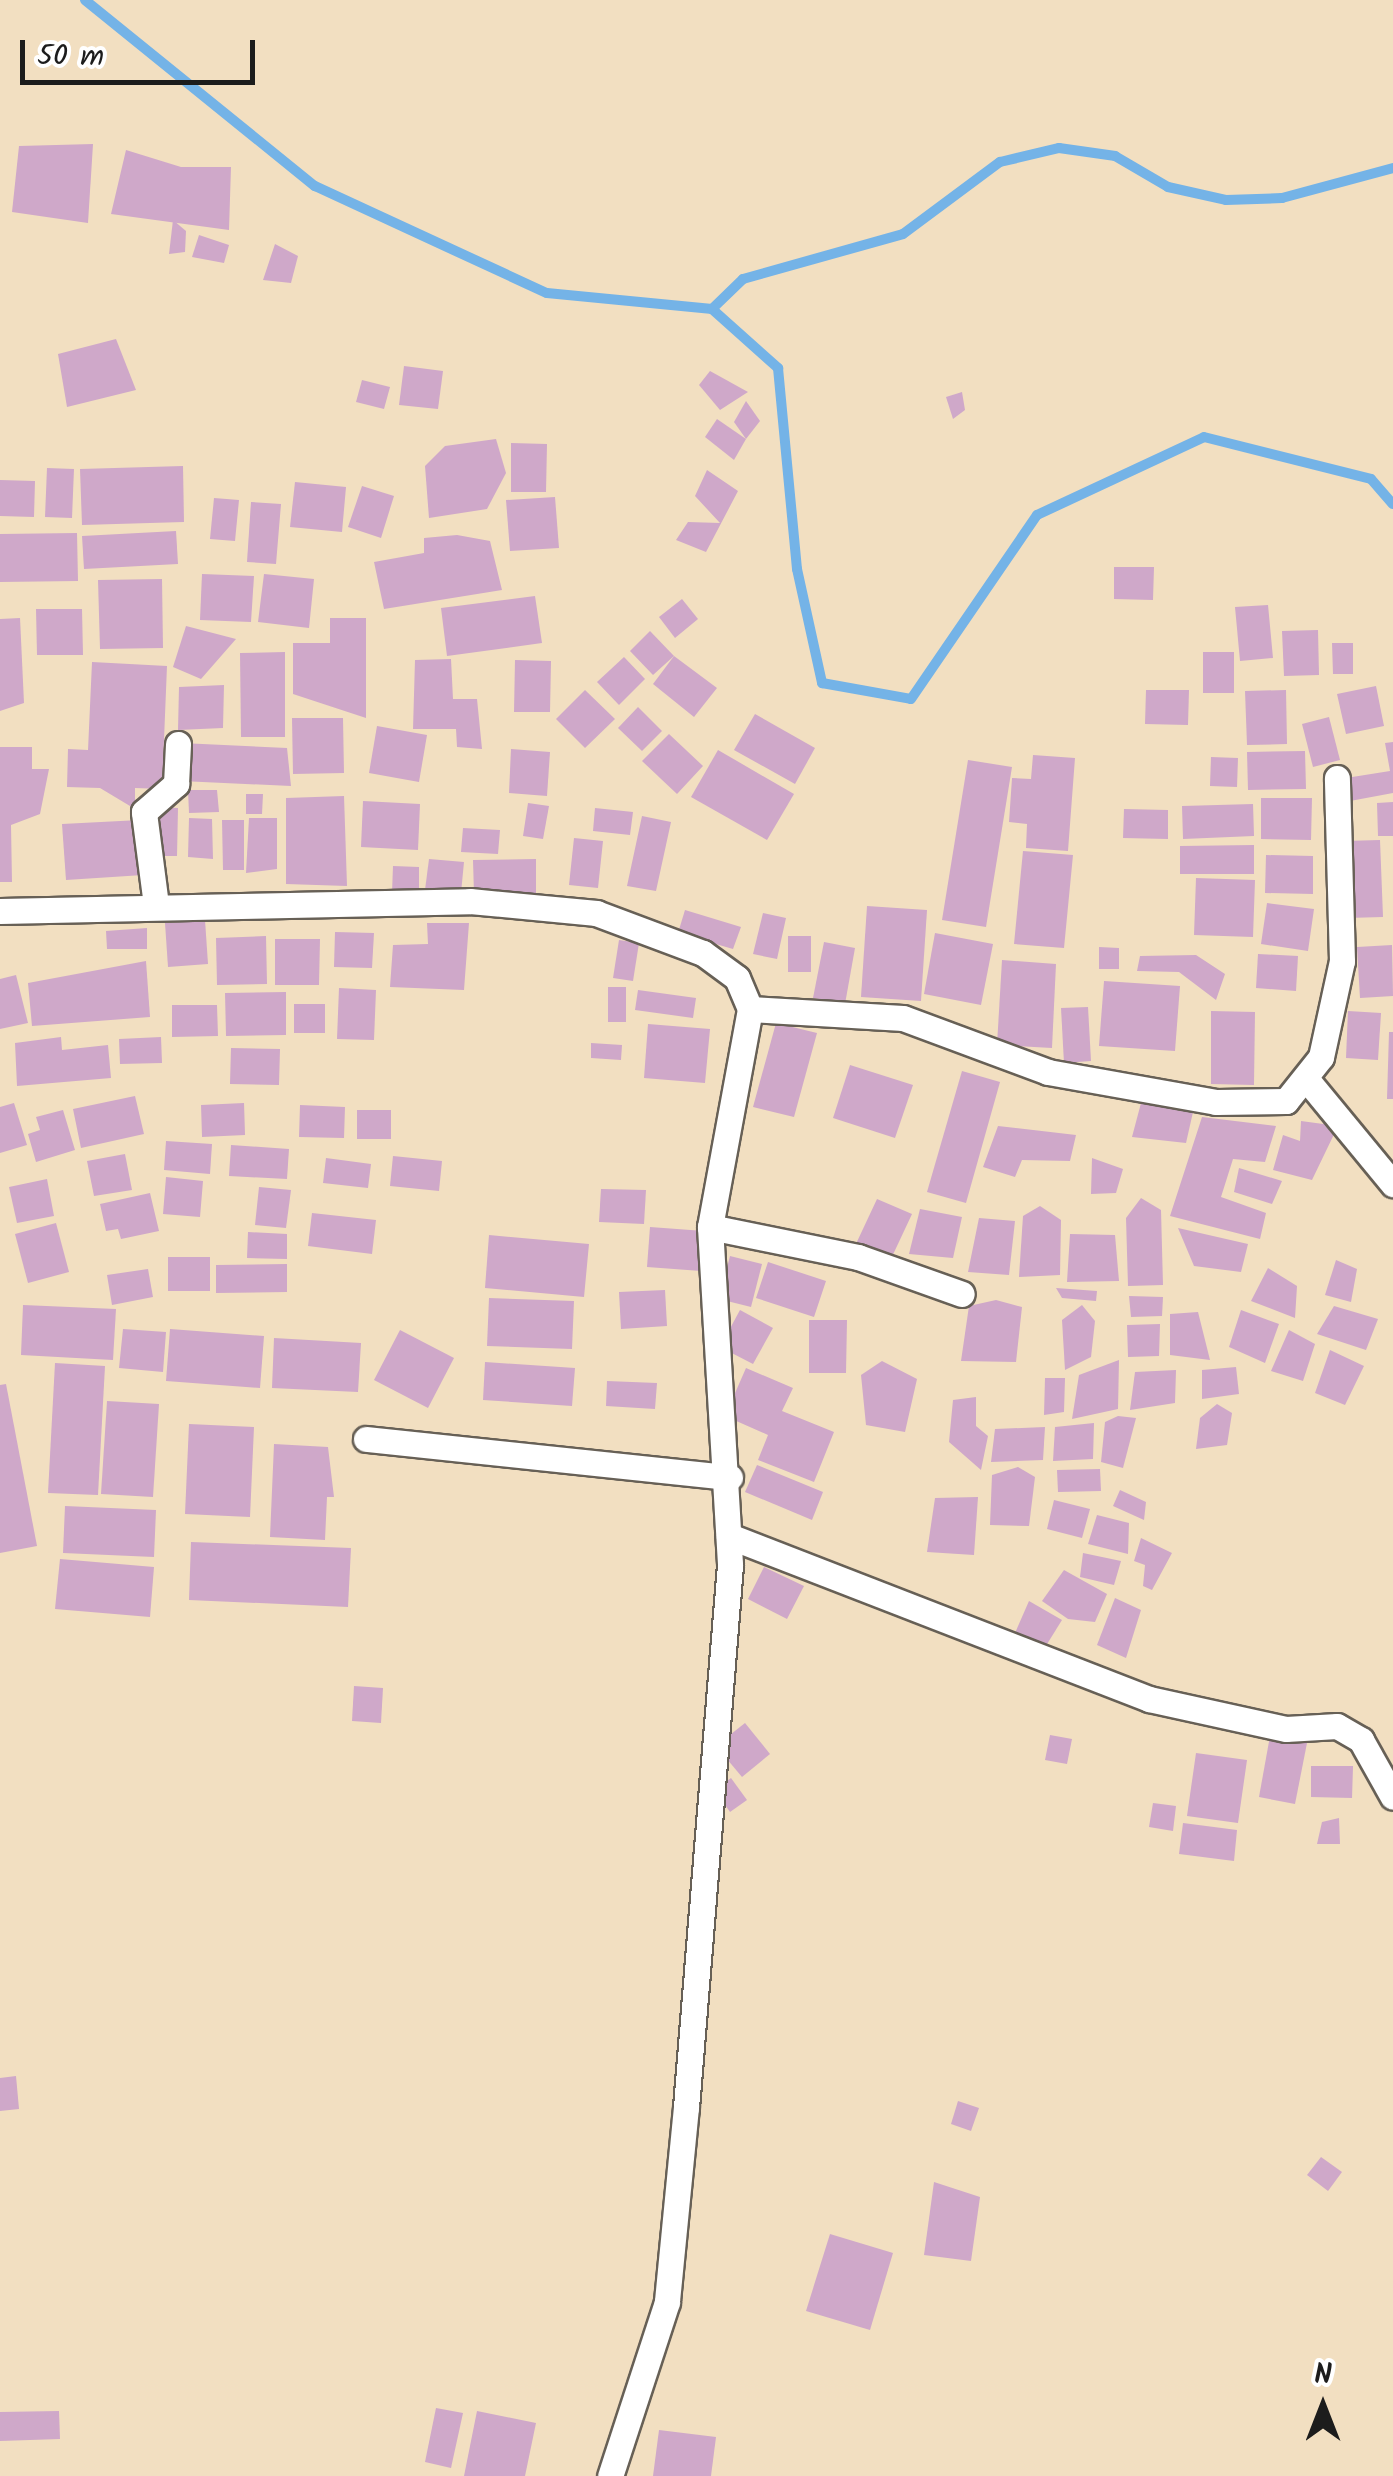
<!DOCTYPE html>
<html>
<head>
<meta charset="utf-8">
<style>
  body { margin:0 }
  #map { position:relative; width:1393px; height:2476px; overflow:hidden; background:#f2dfc1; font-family:Kalam,sans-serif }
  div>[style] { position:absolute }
  .stream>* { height:10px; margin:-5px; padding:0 5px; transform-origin:5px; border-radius:5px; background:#74b3e7 }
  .building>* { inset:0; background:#cfa8c9 }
  .roads { filter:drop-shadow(2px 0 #676056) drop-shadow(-2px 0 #676056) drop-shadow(0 2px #676056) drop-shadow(0 -2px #676056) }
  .street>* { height:25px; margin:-12.5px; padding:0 12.5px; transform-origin:12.5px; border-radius:12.5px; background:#fff }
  span { translate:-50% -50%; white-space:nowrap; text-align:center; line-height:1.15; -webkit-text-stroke:10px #fff; paint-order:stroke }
  .north { position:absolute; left:1273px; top:2356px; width:100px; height:100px; -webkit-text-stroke:8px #fff; paint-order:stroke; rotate:0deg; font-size:28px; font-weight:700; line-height:40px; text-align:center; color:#1c1c1c }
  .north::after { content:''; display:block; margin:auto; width:35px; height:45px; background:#1c1c1c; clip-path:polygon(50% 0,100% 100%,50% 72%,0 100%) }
  .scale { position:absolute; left:20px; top:40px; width:235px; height:45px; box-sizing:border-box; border:5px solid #1c1c1c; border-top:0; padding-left:12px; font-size:30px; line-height:35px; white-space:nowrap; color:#1c1c1c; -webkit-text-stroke:8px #fff; paint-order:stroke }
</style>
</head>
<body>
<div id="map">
  <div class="stream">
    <div style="left:85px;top:0;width:296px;rotate:39deg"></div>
    <div style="left:315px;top:186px;width:255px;rotate:24.8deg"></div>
    <div style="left:547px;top:293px;width:166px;rotate:5.5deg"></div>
    <div style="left:712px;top:309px;width:89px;rotate:41.8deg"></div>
    <div style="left:778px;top:368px;width:202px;rotate:84.6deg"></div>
    <div style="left:797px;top:569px;width:117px;rotate:77.6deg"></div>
    <div style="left:822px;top:683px;width:90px;rotate:10.2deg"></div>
    <div style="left:911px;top:699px;width:223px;rotate:-55.6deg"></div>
    <div style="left:1037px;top:515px;width:184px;rotate:-25deg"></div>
    <div style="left:1204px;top:437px;width:172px;rotate:14.1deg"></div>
    <div style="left:1371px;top:479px;width:33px;rotate:49deg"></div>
    <div style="left:712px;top:309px;width:43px;rotate:-44.1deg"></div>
    <div style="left:743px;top:279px;width:166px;rotate:-15.7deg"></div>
    <div style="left:903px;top:234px;width:121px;rotate:-36.6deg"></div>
    <div style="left:1000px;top:162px;width:61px;rotate:-13.3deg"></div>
    <div style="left:1059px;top:148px;width:57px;rotate:8.1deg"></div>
    <div style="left:1115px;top:156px;width:61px;rotate:30.3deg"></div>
    <div style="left:1168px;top:187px;width:59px;rotate:12.6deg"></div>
    <div style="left:1226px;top:200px;width:56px;rotate:-2deg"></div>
    <div style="left:1282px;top:198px;width:115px;rotate:-15.1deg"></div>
  </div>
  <div class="building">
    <div style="clip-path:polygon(93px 144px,88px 223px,12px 212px,19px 146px)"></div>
    <div style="clip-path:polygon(126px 150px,181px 167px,231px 167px,229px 230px,111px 214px)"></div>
    <div style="clip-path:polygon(173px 220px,186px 231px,185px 252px,169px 254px)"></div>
    <div style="clip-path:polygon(199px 235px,229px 245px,224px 263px,192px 257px)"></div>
    <div style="clip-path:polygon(275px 244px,298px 256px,291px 283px,263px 280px)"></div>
    <div style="clip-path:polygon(116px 339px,136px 390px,67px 407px,58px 354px)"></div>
    <div style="clip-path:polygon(404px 366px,443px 371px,438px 409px,399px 405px)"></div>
    <div style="clip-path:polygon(710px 371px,748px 392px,720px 410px,699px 385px)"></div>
    <div style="clip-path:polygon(362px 380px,390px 387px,384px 409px,356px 402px)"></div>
    <div style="clip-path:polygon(962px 392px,965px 410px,953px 419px,946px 397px)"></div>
    <div style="clip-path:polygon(746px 401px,760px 421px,746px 439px,734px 422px)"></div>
    <div style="clip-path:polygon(717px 419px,746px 439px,734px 460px,705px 437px)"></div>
    <div style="clip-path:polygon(496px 439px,506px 473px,487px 509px,429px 518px,425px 466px,445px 446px)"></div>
    <div style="clip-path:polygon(511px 443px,547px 444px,546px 492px,511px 492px)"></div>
    <div style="clip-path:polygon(183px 466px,184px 522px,82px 525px,80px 469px)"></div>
    <div style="clip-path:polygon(47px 468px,74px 469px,72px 518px,45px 517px)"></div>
    <div style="clip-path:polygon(707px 470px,738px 491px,706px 552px,676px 540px,688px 522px,720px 523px,695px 496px)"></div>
    <div style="clip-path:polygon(0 480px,35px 481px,34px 517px,0 516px)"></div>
    <div style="clip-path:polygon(295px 482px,346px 487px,342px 532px,290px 527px)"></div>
    <div style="clip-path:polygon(362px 486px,394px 496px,381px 538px,348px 527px)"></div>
    <div style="clip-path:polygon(555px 497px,559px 548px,510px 551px,506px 500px)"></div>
    <div style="clip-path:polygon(214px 498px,239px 500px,235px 541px,210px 539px)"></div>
    <div style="clip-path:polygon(251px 502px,281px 504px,276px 564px,247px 562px)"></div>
    <div style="clip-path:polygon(176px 531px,178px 564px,84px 569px,82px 536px)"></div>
    <div style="clip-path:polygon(77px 533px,78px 581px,0 582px,0 534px)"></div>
    <div style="clip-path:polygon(457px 535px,490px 541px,502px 590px,384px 609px,374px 562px,424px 553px,424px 538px)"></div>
    <div style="clip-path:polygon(1114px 567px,1154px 567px,1153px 600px,1114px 599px)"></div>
    <div style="clip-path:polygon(202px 574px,254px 576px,251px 622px,200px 620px)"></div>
    <div style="clip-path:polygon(264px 574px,314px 579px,309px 628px,258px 622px)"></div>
    <div style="clip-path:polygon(162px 579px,163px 648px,100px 649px,98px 580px)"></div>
    <div style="clip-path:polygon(535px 596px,542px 643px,447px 656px,441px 608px)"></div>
    <div style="clip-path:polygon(682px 599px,698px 619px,675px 638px,659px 617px)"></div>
    <div style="clip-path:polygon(1268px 605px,1273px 658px,1240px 661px,1235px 607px)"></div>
    <div style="clip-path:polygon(36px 609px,82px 609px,83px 655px,37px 655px)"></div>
    <div style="clip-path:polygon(20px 618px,24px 703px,0 711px,0 619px)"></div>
    <div style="clip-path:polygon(330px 618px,366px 618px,366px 718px,293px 694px,293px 643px,330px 643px)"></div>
    <div style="clip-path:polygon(186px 626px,236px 639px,201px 679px,173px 667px)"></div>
    <div style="clip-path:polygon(1318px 630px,1319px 675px,1284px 676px,1282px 631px)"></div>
    <div style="clip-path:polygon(650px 631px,674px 656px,653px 675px,630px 651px)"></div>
    <div style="clip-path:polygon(1332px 643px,1353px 643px,1353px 674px,1333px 674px)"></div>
    <div style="clip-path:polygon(285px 652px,285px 737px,241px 737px,240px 653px)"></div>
    <div style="clip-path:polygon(1203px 652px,1234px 652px,1234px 693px,1203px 693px)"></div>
    <div style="clip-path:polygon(674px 656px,717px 688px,694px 717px,653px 684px)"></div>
    <div style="clip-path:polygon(624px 657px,645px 679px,619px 705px,597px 682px)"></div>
    <div style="clip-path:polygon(451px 659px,453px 699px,477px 699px,482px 749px,457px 747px,456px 729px,413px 729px,415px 660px)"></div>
    <div style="clip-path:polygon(515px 660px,551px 661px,550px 712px,514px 712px)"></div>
    <div style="clip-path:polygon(92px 662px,167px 666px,162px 789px,135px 788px,135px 809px,100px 788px,67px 787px,68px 749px,88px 750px)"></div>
    <div style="clip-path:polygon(224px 685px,223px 728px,178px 730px,179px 687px)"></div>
    <div style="clip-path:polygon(1376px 686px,1384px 726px,1346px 734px,1337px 694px)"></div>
    <div style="clip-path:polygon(585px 690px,615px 719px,585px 748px,556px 719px)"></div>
    <div style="clip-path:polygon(1146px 690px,1189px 690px,1188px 725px,1145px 724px)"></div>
    <div style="clip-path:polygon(1286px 690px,1287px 744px,1247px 745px,1245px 691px)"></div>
    <div style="clip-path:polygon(638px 707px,662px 731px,642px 751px,618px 728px)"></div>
    <div style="clip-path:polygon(755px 714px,815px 748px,795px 784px,734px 750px)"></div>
    <div style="clip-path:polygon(1329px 717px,1340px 760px,1313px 767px,1302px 724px)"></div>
    <div style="clip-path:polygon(292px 718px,343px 718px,344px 773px,293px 774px)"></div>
    <div style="clip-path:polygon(377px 726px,427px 735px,419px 782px,369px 773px)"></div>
    <div style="clip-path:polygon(669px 734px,703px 766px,677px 794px,642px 761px)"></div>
    <div style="clip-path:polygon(1393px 742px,1393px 793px,1350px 801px,1346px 778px,1390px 771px,1385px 743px)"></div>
    <div style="clip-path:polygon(181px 743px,287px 748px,291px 786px,181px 781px)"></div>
    <div style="clip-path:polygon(0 747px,32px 747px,32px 769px,49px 769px,40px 814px,11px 825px,12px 882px,0 882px)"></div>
    <div style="clip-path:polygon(511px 749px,550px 752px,547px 796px,509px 793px)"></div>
    <div style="clip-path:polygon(718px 750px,794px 794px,767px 840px,691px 797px)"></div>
    <div style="clip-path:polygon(1305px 751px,1306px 789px,1248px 790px,1247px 752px)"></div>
    <div style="clip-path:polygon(1033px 755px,1075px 758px,1068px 851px,1026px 848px,1027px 824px,1009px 822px,1012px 778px,1031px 779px)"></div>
    <div style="clip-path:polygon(1211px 757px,1238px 758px,1237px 787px,1210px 786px)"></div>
    <div style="clip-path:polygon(968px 760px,1012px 767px,986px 927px,942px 920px)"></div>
    <div style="clip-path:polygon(188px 790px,217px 790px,219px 812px,189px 813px)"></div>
    <div style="clip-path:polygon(246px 794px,263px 794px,262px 814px,246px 814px)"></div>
    <div style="clip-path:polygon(344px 796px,347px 886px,286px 884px,286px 798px)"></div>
    <div style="clip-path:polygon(1261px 798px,1312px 798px,1311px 840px,1261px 839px)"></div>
    <div style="clip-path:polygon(363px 801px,420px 804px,418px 850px,361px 847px)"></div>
    <div style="clip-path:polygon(1393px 802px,1393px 836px,1378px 836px,1377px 803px)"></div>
    <div style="clip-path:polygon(528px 803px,549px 806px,543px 839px,523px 836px)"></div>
    <div style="clip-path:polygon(1253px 804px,1254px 836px,1183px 839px,1182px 806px)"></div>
    <div style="clip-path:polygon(157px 807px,178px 808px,177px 856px,156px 856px)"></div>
    <div style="clip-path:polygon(595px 808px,633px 812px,630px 835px,593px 831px)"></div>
    <div style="clip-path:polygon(1124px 809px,1168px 810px,1168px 839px,1123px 838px)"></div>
    <div style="clip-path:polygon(642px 816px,671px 822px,656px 891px,627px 886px)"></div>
    <div style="clip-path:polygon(189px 818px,212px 819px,213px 859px,188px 857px)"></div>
    <div style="clip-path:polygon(249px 818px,277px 818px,277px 869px,246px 873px)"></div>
    <div style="clip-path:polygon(140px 820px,143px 875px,66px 880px,62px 824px)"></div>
    <div style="clip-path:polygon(222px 820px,244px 820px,244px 870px,223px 870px)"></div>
    <div style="clip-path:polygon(463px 828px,500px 830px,498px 854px,461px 852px)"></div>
    <div style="clip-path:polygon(574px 838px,603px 841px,598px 888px,569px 885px)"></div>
    <div style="clip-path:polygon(1380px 840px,1383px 917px,1347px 918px,1344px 841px)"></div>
    <div style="clip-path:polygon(1254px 845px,1254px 874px,1180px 874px,1180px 846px)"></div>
    <div style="clip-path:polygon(1023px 851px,1073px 855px,1064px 948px,1014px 944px)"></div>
    <div style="clip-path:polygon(1266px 855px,1313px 856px,1313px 894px,1265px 893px)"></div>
    <div style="clip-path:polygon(429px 859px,464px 862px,461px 893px,425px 890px)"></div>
    <div style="clip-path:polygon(536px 859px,536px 893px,474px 894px,473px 860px)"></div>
    <div style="clip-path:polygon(393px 866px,419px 867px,419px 894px,392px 893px)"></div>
    <div style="clip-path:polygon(1196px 878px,1255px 880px,1253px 937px,1194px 935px)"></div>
    <div style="clip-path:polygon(1267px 903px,1314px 909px,1308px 951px,1261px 944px)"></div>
    <div style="clip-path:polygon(867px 906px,927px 910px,921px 1001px,861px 997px)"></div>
    <div style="clip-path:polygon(685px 910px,741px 927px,733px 949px,678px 933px)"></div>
    <div style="clip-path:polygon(763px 913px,786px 918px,777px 959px,753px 954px)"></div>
    <div style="clip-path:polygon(205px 920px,208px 964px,168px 967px,165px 923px)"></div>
    <div style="clip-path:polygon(427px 923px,469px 923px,464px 990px,390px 987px,393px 945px,428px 944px)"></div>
    <div style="clip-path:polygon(147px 928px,147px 949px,107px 949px,106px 931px)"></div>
    <div style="clip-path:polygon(335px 932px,374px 933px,372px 968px,334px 967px)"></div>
    <div style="clip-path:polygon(935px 933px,993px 944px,981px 1005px,924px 994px)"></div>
    <div style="clip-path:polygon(266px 936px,267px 984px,217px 985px,216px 938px)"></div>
    <div style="clip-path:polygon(788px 936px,811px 936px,811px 972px,788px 972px)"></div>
    <div style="clip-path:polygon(275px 939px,320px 939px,319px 985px,275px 985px)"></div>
    <div style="clip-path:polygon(619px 940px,639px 943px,633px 981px,613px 978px)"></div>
    <div style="clip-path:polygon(824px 942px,855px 948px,845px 1004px,813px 998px)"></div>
    <div style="clip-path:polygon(1392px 945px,1393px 996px,1360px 998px,1357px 947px)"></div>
    <div style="clip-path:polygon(1099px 947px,1119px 948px,1119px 969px,1099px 969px)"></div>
    <div style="clip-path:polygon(1258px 954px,1298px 956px,1296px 991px,1256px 988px)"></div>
    <div style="clip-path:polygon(1196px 955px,1225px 974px,1216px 1000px,1179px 972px,1137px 971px,1140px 956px)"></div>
    <div style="clip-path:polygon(1002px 960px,1056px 964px,1052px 1048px,997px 1045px)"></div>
    <div style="clip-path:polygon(146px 961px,150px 1017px,32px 1026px,28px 983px)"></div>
    <div style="clip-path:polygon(16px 975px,28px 1023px,0 1029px,0 979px)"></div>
    <div style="clip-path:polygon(1104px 981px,1180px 986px,1175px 1051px,1099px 1046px)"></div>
    <div style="clip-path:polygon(608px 987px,626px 987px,626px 1022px,608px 1022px)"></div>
    <div style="clip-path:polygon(339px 988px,376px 990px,374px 1040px,337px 1039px)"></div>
    <div style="clip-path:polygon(638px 990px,696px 998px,693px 1018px,635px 1010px)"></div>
    <div style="clip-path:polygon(286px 992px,286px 1035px,226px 1036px,225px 993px)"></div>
    <div style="clip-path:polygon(294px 1004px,325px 1004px,325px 1033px,294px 1033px)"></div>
    <div style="clip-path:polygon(172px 1005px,217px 1005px,218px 1036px,172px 1037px)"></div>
    <div style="clip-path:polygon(1088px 1007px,1091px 1061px,1064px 1063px,1061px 1008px)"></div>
    <div style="clip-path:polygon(1211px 1011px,1255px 1012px,1254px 1085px,1211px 1084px)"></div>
    <div style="clip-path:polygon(1348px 1011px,1381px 1013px,1378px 1060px,1346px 1058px)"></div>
    <div style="clip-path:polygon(776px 1023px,817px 1033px,794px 1117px,753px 1107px)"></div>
    <div style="clip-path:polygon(648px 1024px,710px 1029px,705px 1083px,644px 1078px)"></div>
    <div style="clip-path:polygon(1389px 1032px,1393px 1032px,1393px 1099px,1387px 1099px)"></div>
    <div style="clip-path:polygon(61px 1037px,62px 1050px,108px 1045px,111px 1078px,17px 1086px,15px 1043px)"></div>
    <div style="clip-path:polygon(161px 1037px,162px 1063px,120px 1064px,119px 1039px)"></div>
    <div style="clip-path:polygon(591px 1043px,622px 1045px,621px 1060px,591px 1058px)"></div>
    <div style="clip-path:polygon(231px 1048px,280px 1049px,279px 1085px,230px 1084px)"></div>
    <div style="clip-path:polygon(850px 1065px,913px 1085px,895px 1138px,833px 1118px)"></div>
    <div style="clip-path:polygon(962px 1071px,1000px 1082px,966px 1203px,927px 1192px)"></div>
    <div style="clip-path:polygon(135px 1096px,144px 1134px,81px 1148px,73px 1109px)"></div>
    <div style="clip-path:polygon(14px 1103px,27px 1145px,0 1153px,0 1107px)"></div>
    <div style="clip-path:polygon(244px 1103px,245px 1135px,202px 1137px,201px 1105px)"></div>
    <div style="clip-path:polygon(1141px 1103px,1193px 1112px,1186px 1143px,1132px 1137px)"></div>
    <div style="clip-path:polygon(300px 1105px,345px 1107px,344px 1138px,299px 1137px)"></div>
    <div style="clip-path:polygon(63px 1110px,75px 1150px,36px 1162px,28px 1134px,40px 1130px,36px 1117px)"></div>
    <div style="clip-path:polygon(357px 1110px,391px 1110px,391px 1139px,357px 1139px)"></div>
    <div style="clip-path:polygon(1202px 1117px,1276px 1126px,1265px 1162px,1233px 1159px,1221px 1197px,1266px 1213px,1260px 1239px,1170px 1216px)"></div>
    <div style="clip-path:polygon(1301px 1121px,1338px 1126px,1312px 1180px,1273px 1170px,1283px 1135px,1300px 1141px)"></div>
    <div style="clip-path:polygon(998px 1126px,1076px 1135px,1070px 1161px,1022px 1160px,1015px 1177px,983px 1167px)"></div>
    <div style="clip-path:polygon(166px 1141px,212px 1144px,210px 1174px,164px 1170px)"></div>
    <div style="clip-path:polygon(231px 1145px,289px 1149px,287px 1179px,229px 1176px)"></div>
    <div style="clip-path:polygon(125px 1154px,132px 1190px,94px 1196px,87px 1161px)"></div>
    <div style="clip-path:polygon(393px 1156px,442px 1161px,439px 1191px,390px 1186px)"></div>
    <div style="clip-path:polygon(326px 1158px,371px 1164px,368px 1188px,323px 1183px)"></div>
    <div style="clip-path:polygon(1092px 1158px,1123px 1169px,1116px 1193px,1091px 1194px)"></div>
    <div style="clip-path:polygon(1239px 1168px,1282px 1181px,1272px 1204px,1234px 1192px)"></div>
    <div style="clip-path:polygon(166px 1177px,203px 1181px,200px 1217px,163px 1214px)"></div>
    <div style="clip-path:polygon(47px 1179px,54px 1216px,17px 1223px,9px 1187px)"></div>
    <div style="clip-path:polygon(259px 1187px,291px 1190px,286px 1228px,255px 1225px)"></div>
    <div style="clip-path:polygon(601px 1189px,646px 1190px,644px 1224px,599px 1222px)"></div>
    <div style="clip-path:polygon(150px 1193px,159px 1231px,121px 1239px,118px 1229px,106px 1231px,100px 1204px)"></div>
    <div style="clip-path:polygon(1141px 1198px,1161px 1210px,1163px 1285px,1128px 1286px,1126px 1218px)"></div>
    <div style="clip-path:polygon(877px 1199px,912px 1214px,890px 1261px,855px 1246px)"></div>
    <div style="clip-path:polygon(1040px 1206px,1061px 1220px,1060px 1275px,1019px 1277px,1023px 1216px)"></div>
    <div style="clip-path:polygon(920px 1209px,962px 1217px,953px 1258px,909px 1254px)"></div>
    <div style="clip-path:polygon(312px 1213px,376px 1220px,372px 1254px,308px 1246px)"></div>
    <div style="clip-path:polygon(979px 1218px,1015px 1221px,1009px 1275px,968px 1272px)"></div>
    <div style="clip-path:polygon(56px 1223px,69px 1272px,28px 1283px,15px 1234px)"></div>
    <div style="clip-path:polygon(650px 1227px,704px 1231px,701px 1271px,647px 1267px)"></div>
    <div style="clip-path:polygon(1178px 1228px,1248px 1244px,1241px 1272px,1194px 1266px)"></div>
    <div style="clip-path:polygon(248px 1232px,287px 1234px,287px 1259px,247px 1258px)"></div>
    <div style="clip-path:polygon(1070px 1234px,1115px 1235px,1119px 1281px,1067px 1282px)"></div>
    <div style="clip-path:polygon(489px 1235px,589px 1244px,584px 1297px,485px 1288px)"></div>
    <div style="clip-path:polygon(730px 1256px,762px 1264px,751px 1307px,719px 1299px)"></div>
    <div style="clip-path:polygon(168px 1257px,210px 1257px,210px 1291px,168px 1291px)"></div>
    <div style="clip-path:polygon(1336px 1260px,1357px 1269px,1351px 1302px,1325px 1295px)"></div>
    <div style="clip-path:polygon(768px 1262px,826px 1281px,814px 1317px,756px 1298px)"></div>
    <div style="clip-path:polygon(287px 1264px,287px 1292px,216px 1293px,216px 1265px)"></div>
    <div style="clip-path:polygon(1268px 1268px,1297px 1286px,1295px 1318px,1251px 1301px)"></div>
    <div style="clip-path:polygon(148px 1269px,153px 1297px,112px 1305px,107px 1275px)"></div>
    <div style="clip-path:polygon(1056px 1288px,1097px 1291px,1096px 1301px,1062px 1298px)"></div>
    <div style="clip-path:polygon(665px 1290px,667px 1326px,621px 1329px,619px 1292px)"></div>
    <div style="clip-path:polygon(1129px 1296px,1163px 1297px,1162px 1316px,1131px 1317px)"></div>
    <div style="clip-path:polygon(489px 1298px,574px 1301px,572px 1349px,487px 1346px)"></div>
    <div style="clip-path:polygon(996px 1300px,1022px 1307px,1016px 1362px,961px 1361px,969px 1306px)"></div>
    <div style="clip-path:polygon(23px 1305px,116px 1309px,113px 1360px,21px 1355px)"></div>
    <div style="clip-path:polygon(1082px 1305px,1095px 1321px,1091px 1357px,1065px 1370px,1062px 1320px)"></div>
    <div style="clip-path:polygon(1334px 1306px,1378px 1319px,1366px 1350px,1317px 1334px)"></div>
    <div style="clip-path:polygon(740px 1310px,773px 1328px,753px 1364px,720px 1347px)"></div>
    <div style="clip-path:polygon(1241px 1310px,1279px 1324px,1265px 1363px,1229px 1347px)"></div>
    <div style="clip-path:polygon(1198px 1312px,1210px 1360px,1170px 1355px,1170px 1314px)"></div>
    <div style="clip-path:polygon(809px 1320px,847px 1320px,846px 1373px,809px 1373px)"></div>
    <div style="clip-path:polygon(1160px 1324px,1159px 1356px,1128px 1357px,1127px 1325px)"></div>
    <div style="clip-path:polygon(123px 1329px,166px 1332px,163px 1372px,119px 1368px)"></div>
    <div style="clip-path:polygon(170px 1329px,264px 1336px,260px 1388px,166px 1381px)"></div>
    <div style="clip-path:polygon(400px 1330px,454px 1358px,428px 1408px,374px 1380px)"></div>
    <div style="clip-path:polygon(1289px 1330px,1315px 1344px,1303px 1381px,1271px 1371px)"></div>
    <div style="clip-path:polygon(274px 1338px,361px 1343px,358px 1392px,272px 1388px)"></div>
    <div style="clip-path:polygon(1330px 1350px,1364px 1366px,1345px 1405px,1315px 1393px)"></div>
    <div style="clip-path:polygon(1119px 1360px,1118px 1409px,1072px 1419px,1079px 1375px)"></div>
    <div style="clip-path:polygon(882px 1361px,917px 1379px,905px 1432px,866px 1425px,861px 1375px)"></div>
    <div style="clip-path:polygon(485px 1362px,575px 1368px,572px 1406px,483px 1400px)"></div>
    <div style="clip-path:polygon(55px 1363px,105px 1366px,98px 1495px,48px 1493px)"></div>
    <div style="clip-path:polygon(1236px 1367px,1239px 1394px,1202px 1399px,1202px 1370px)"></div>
    <div style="clip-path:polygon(746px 1368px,793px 1388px,782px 1411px,834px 1432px,814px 1482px,758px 1460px,768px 1435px,725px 1416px)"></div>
    <div style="clip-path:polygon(1176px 1370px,1175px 1403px,1130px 1410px,1135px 1372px)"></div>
    <div style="clip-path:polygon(1045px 1378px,1065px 1378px,1064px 1412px,1044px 1415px)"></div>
    <div style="clip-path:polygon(607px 1381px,657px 1383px,655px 1409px,606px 1406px)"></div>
    <div style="clip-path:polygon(6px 1384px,37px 1546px,0 1553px,0 1385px)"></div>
    <div style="clip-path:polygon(976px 1397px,976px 1426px,988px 1436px,981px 1470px,949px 1442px,953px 1400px)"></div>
    <div style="clip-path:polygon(107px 1401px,159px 1404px,153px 1497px,101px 1494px)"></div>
    <div style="clip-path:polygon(1217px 1404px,1232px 1413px,1227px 1445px,1196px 1449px,1200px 1418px)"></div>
    <div style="clip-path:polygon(1118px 1416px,1136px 1418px,1123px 1468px,1101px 1462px,1105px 1422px)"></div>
    <div style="clip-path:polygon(1094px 1423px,1093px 1459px,1053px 1461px,1055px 1427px)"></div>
    <div style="clip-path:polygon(189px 1424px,254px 1427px,250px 1517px,185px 1514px)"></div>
    <div style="clip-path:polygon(1045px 1427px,1043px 1460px,991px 1462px,995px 1429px)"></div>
    <div style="clip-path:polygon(274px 1444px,328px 1447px,334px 1497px,327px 1497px,325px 1540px,270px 1537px)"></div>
    <div style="clip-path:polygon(757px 1465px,823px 1492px,812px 1520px,745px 1492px)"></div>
    <div style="clip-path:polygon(1018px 1467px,1035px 1477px,1029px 1526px,990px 1525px,992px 1475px)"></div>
    <div style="clip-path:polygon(1100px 1469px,1101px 1491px,1058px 1492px,1057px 1470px)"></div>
    <div style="clip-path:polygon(1120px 1490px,1146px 1502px,1144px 1520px,1113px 1506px)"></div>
    <div style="clip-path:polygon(978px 1497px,974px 1555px,927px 1552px,935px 1498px)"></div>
    <div style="clip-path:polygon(1054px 1500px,1090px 1509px,1082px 1538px,1047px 1529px)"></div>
    <div style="clip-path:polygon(65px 1506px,156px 1510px,154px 1557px,63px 1553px)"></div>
    <div style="clip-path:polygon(1097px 1515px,1129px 1523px,1128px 1554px,1088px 1544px)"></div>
    <div style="clip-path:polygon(1141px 1538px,1172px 1553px,1152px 1590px,1143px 1586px,1145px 1565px,1134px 1561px)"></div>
    <div style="clip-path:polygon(191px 1542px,351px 1548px,348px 1607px,189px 1600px)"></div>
    <div style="clip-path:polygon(1083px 1553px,1121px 1561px,1114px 1585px,1080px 1577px)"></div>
    <div style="clip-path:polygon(60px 1559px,154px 1567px,150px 1617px,55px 1609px)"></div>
    <div style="clip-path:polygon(764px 1567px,804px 1586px,787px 1619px,748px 1599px)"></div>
    <div style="clip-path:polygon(1064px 1570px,1107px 1594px,1095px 1622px,1068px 1619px,1042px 1601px)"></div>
    <div style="clip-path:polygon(1115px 1598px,1141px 1610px,1126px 1658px,1097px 1645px)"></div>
    <div style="clip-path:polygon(1029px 1601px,1062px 1620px,1039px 1657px,1012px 1640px)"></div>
    <div style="clip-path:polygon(354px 1686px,383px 1688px,381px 1723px,352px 1721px)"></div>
    <div style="clip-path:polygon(745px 1723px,770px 1754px,742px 1777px,716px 1746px)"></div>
    <div style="clip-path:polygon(1050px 1735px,1072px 1739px,1067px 1764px,1045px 1760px)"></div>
    <div style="clip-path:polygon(1270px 1736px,1307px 1743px,1295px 1804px,1259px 1797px)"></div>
    <div style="clip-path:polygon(1196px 1753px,1247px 1760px,1238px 1823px,1187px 1816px)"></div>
    <div style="clip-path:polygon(1311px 1766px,1353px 1766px,1352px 1798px,1311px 1797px)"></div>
    <div style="clip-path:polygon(731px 1778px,747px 1800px,730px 1812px,715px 1790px)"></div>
    <div style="clip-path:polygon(1153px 1803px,1176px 1806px,1173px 1831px,1149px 1827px)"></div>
    <div style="clip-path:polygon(1339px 1818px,1340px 1844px,1317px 1844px,1322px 1822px)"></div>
    <div style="clip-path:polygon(1183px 1823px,1237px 1830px,1234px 1861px,1179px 1854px)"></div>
    <div style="clip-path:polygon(16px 2076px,19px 2109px,0 2111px,0 2078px)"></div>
    <div style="clip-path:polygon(958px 2101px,979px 2108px,971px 2131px,951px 2124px)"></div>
    <div style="clip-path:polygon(1321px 2157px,1342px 2172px,1328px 2191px,1307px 2175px)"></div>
    <div style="clip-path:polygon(934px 2182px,980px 2197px,971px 2261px,924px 2255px)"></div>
    <div style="clip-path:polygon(830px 2234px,893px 2253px,870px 2330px,806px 2311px)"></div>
    <div style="clip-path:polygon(436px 2408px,463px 2413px,451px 2468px,425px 2462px)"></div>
    <div style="clip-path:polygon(59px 2411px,60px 2439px,0 2441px,0 2412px)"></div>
    <div style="clip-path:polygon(477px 2411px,536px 2423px,525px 2476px,464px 2476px)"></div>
    <div style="clip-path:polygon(659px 2430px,716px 2437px,711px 2476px,653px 2476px)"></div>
  </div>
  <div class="roads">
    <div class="street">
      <div style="left:156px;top:905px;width:94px;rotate:-97.4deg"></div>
      <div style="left:144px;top:812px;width:43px;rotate:-41.2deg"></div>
      <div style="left:176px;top:784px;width:40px;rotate:-87.1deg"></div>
      <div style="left:0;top:911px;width:470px;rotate:-1.2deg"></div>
      <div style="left:470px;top:901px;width:127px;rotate:5.4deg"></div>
      <div style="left:596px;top:913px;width:114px;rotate:20.5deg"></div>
      <div style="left:703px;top:953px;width:42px;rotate:36.3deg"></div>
      <div style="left:737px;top:978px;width:34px;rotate:67deg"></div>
      <div style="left:750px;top:1009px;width:222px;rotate:100.4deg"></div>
      <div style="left:710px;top:1227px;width:339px;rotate:86.6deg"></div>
      <div style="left:730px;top:1565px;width:544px;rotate:94.64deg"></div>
      <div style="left:686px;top:2107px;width:196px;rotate:95.6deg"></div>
      <div style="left:667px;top:2302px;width:183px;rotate:108.1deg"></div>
      <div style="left:750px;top:1009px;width:153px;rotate:3.4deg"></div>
      <div style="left:903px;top:1018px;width:155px;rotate:20.4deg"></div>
      <div style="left:1048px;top:1072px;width:171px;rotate:10.1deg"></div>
      <div style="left:1216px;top:1102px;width:70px;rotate:-0.8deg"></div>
      <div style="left:1286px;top:1101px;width:56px;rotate:-51.5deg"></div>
      <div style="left:1321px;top:1057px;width:98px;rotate:-77.7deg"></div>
      <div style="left:1342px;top:961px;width:183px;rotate:-91.6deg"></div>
      <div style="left:1308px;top:1081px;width:134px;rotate:50.5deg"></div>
      <div style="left:710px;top:1227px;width:151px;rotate:11.5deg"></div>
      <div style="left:858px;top:1257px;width:110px;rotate:19.6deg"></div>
      <div style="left:366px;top:1439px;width:366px;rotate:6deg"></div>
      <div style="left:729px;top:1536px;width:451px;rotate:21.2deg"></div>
      <div style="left:1149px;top:1699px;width:140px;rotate:12.4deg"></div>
      <div style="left:1286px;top:1729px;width:51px;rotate:-3.4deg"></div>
      <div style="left:1337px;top:1726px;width:28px;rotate:30deg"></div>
      <div style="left:1361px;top:1740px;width:65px;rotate:60.7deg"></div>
    </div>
  </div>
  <div class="north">N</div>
  <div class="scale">50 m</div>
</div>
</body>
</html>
